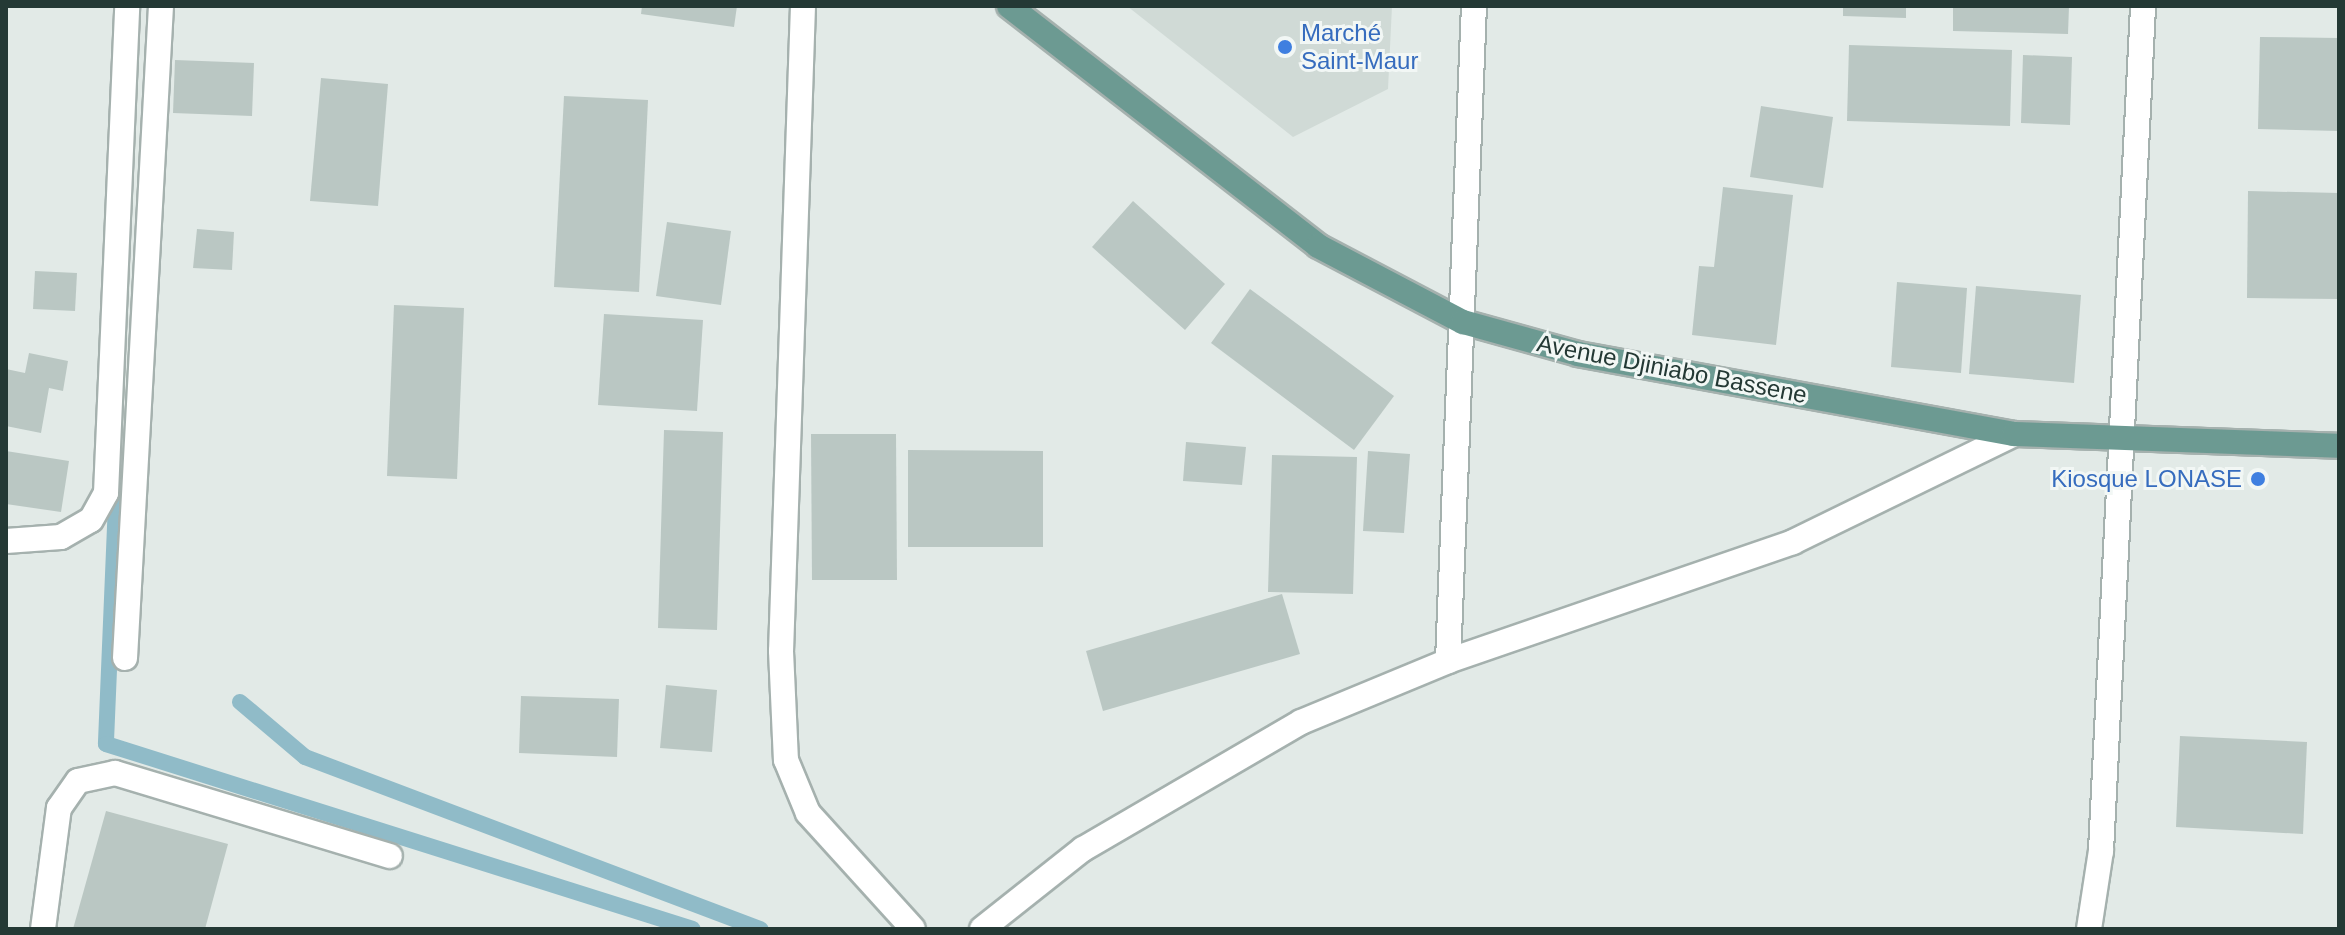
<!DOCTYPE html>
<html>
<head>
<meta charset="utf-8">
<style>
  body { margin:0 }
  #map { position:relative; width:2345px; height:935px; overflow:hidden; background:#e2eae7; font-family:Helvetica,sans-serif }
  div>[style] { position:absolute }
  .built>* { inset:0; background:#d0dad6 }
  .stream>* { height:16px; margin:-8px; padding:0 8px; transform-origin:8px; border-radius:8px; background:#90bbc8 }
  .building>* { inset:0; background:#bac7c3 }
  .roads { filter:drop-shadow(2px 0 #a5b1ae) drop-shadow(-2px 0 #a5b1ae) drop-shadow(0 2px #a5b1ae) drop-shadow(0 -2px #a5b1ae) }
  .minor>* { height:24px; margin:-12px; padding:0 12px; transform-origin:12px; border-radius:12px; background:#fff }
  .major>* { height:24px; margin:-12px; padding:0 12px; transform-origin:12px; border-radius:12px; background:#6c9a92 }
  .dots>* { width:22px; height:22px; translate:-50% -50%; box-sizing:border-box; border:4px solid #f2f7f5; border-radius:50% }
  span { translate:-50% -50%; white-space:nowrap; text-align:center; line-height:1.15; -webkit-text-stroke:6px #f2f7f5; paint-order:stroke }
  .shop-label { font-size:24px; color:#366cbe }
  .left { translate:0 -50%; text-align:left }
  .right { translate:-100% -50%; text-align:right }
  .street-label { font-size:24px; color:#243935 }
  .frame { position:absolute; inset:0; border:8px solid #243935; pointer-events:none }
</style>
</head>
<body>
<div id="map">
  <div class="built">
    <div style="clip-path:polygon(1127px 6px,1392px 6px,1388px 89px,1293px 137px)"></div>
  </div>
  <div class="stream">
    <div style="left:117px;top:479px;width:265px;rotate:92.4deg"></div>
    <div style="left:106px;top:744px;width:615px;rotate:17.49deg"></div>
    <div style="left:240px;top:702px;width:85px;rotate:40.2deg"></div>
    <div style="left:305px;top:757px;width:487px;rotate:20.7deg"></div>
  </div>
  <div class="building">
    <div style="clip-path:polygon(642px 6px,737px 6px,734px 27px,641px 14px)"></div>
    <div style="clip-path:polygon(1843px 6px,1906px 6px,1906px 18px,1843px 16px)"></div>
    <div style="clip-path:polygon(1953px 6px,2069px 6px,2068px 34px,1953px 31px)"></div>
    <div style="clip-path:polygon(2260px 37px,2339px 38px,2339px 131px,2258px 129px)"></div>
    <div style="clip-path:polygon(1849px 45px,2012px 50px,2010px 126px,1847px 121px)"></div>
    <div style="clip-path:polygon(2023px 55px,2072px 57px,2070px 125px,2021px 123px)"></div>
    <div style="clip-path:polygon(175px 60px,254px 63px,252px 116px,173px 113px)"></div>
    <div style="clip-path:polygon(321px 78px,388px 84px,378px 206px,310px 201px)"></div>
    <div style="clip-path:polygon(564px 96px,648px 100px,639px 292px,554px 287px)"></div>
    <div style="clip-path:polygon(1761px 106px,1833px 117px,1823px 188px,1750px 177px)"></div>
    <div style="clip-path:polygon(1723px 187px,1793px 195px,1776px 345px,1692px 335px,1699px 266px,1714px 267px)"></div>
    <div style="clip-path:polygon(2248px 191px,2339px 193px,2339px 299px,2247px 298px)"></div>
    <div style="clip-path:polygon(1133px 201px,1225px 284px,1185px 330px,1092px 247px)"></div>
    <div style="clip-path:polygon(667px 222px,731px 231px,721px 305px,656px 296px)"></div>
    <div style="clip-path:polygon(197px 229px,234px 232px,232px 270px,193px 268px)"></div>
    <div style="clip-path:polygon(35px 271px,77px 273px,75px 311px,33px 309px)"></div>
    <div style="clip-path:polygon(1897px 282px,1967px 288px,1961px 373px,1891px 367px)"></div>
    <div style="clip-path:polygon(1976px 286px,2081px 295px,2074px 383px,1969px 374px)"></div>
    <div style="clip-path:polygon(1250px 289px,1394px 396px,1354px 450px,1211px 343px)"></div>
    <div style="clip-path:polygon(394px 305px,464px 308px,457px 479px,387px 476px)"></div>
    <div style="clip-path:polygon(604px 314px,703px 320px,697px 411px,598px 405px)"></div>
    <div style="clip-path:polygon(29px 353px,68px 361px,63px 391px,49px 388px,41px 433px,6px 426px,6px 369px,25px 373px)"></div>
    <div style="clip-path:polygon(664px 430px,723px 432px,717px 630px,658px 628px)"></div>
    <div style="clip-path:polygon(811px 434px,896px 434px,897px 580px,812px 580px)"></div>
    <div style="clip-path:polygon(1186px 442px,1246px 447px,1242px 485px,1183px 481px)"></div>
    <div style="clip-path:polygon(908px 450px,1043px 451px,1043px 547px,908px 547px)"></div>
    <div style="clip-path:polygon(6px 451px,69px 461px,61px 512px,6px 504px)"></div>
    <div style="clip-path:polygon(1368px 451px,1410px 454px,1404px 533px,1363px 531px)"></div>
    <div style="clip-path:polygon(1272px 455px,1357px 457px,1353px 594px,1268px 592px)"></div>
    <div style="clip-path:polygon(1282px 594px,1300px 654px,1103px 711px,1086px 651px)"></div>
    <div style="clip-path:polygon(666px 685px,717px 690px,712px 752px,660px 748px)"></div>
    <div style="clip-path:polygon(521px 696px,619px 699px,617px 757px,519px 753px)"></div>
    <div style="clip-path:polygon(2180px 736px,2307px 742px,2303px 834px,2176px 827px)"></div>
    <div style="clip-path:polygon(106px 811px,228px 844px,205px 929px,73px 929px)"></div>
  </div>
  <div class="roads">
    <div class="minor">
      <div style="left:803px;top:6px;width:645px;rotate:91.95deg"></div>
      <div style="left:781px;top:651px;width:109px;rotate:87.4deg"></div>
      <div style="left:786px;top:760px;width:57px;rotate:67.5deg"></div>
      <div style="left:808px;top:813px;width:156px;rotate:47.8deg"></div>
      <div style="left:6px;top:541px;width:55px;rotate:-4.2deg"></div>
      <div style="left:61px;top:537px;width:34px;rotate:-30deg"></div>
      <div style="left:91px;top:520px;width:31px;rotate:-61deg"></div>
      <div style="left:106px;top:493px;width:487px;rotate:-87.5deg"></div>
      <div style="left:125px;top:658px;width:653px;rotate:-86.84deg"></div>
      <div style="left:1448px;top:661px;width:656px;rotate:-87.73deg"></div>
      <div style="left:43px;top:929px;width:122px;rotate:-82.5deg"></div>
      <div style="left:59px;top:808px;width:33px;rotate:-55deg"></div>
      <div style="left:78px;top:781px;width:38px;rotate:-12deg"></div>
      <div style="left:115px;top:773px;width:287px;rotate:16.8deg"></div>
      <div style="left:982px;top:929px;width:129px;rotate:-38.4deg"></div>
      <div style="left:1083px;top:849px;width:252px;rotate:-30.2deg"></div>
      <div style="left:1301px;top:722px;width:159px;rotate:-22.5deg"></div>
      <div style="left:1448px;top:661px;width:365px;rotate:-19deg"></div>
      <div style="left:1793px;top:542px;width:246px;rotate:-26deg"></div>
      <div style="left:2089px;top:929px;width:79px;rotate:-81.3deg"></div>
      <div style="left:2101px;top:851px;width:846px;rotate:-87.15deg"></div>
    </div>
    <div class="major">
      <div style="left:1009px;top:6px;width:391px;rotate:37.8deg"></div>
      <div style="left:1318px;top:246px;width:164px;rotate:27.7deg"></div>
      <div style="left:1463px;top:322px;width:119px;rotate:15.5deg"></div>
      <div style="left:1578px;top:354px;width:443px;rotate:10.4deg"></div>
      <div style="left:2014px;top:434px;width:325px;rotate:2.1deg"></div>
    </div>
  </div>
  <div class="dots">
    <div style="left:1285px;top:47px;background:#3f7fe0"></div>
    <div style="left:2258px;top:479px;background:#3f7fe0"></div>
  </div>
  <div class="shop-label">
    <span class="left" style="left:1301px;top:47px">Marché<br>Saint-Maur</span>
    <span class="right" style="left:2242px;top:479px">Kiosque LONASE</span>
  </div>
  <div class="street-label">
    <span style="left:1672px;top:369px;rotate:11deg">Avenue Djiniabo Bassene</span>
  </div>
  <div class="frame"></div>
</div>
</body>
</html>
